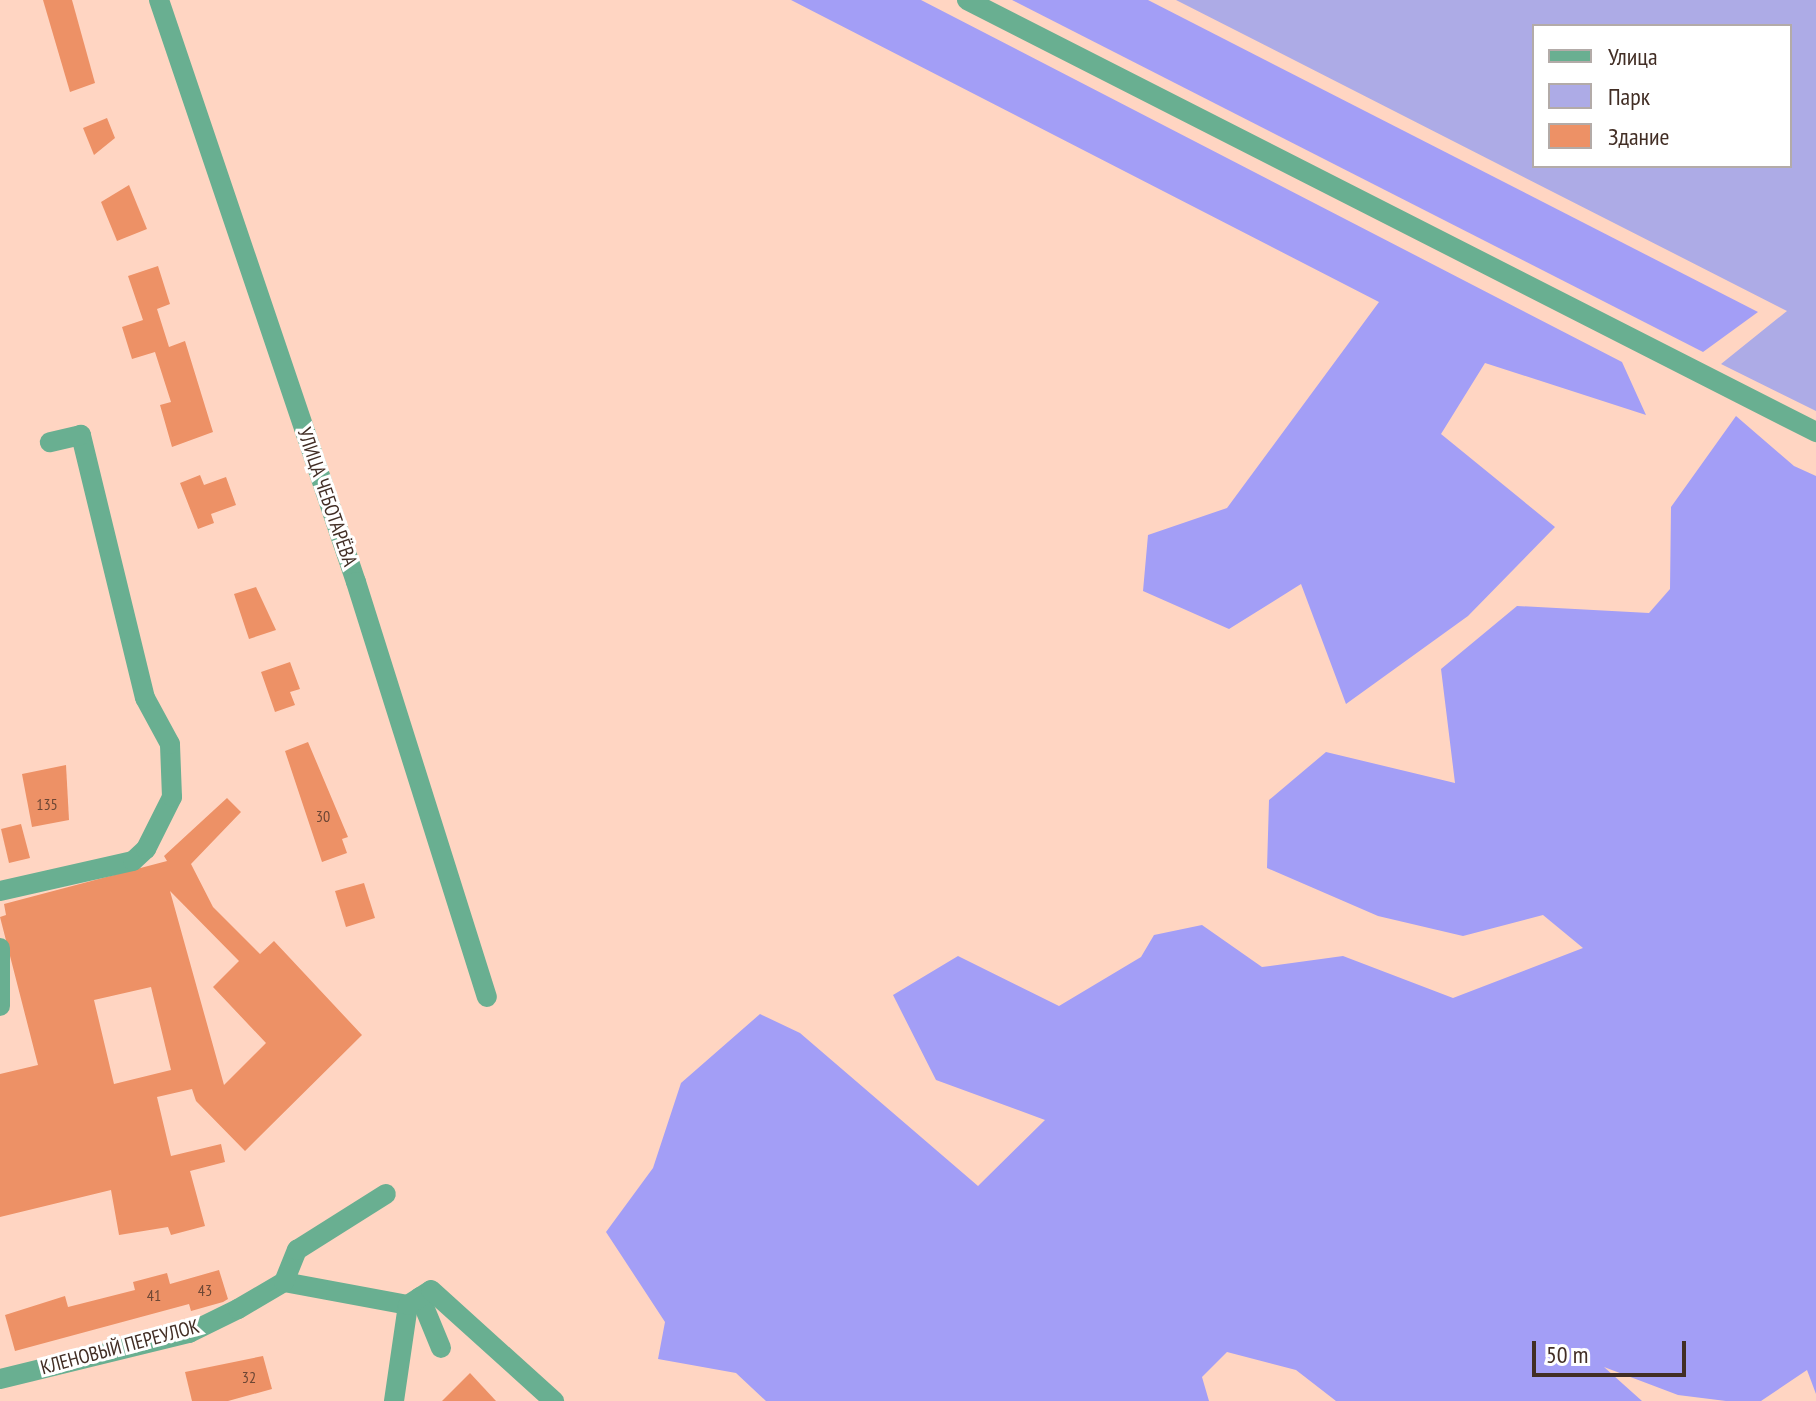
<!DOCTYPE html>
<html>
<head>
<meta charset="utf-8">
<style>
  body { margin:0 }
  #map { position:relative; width:1816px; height:1401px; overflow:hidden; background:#ffd5c2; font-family:"PT Sans Narrow",sans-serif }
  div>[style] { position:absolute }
  .green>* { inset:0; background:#adabe6 }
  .forest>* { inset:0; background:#a39ef6 }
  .building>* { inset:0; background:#ed9166 }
  .minor>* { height:20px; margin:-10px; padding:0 10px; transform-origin:10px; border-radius:10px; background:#69af91 }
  span { translate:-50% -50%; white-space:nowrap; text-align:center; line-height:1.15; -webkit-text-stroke:6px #fff; paint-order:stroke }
  .number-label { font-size:16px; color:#6d4735 }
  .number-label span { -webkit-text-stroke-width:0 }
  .street-label { font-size:20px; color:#422e25 }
  .legend { position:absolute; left:1532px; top:24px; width:260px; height:144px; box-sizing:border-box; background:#fff; border:2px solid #b3aba8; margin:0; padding:10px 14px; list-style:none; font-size:24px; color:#422e25 }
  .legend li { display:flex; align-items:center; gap:16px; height:40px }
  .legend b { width:40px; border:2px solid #b3aba8 }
  .scale { position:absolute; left:1532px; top:1341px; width:154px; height:36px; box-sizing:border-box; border:4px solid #422e25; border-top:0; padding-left:10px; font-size:24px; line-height:28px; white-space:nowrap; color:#422e25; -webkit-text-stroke:6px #fff; paint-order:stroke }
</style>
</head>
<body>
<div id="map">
  <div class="green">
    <div style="clip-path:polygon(evenodd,1176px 0,1816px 0,1816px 411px,1721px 364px,1787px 311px,1176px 0,1534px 26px,1790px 26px,1790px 166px,1534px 166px,1534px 26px)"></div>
  </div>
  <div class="forest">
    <div style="clip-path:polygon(791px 0,921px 0,1622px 362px,1646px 415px,1485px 363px,1441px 434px,1555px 527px,1468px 616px,1346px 704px,1301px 584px,1229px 629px,1143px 591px,1148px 535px,1227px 508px,1379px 302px)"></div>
    <div style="clip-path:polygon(1012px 0,1148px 0,1758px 312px,1703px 352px)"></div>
    <div style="clip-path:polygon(1736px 416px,1794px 466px,1816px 476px,1816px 1394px,1807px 1370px,1761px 1401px,1726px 1401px,1678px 1395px,1604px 1367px,1642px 1401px,1336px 1401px,1296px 1370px,1227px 1352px,1202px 1377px,1209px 1401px,766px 1401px,736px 1373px,658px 1359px,665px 1322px,606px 1232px,653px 1168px,681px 1083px,760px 1014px,800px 1033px,978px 1186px,1045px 1120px,936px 1080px,893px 995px,958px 956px,1059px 1006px,1141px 957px,1154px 935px,1202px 925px,1262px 967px,1343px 956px,1453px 998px,1583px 948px,1543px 915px,1463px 936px,1378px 916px,1267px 868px,1269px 800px,1326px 752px,1455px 783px,1441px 669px,1517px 606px,1649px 613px,1670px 589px,1671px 507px)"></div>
  </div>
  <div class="building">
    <div style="clip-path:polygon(43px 0,72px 0,95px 83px,70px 92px)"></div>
    <div style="clip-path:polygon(107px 118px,115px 138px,94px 155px,83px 128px)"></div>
    <div style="clip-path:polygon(129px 185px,147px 229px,117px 241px,101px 202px)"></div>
    <div style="clip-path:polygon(158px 266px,170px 304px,157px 309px,169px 347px,185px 341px,213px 432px,172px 447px,160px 405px,171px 402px,155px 352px,132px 359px,122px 327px,143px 320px,128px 276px)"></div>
    <div style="clip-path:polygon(200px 475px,204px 485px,226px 477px,236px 505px,211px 514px,214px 523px,198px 529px,180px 483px)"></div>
    <div style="clip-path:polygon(256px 587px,276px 630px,249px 639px,234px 594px)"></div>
    <div style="clip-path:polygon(290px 662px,300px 689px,290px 692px,295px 705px,275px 712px,261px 672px)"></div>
    <div style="clip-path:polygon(308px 742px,348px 837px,342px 839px,347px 853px,322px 862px,285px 751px)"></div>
    <div style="clip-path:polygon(66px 765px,69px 820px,32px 827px,22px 774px)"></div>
    <div style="clip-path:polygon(evenodd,227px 798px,241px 812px,191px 864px,213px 907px,260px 954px,274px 941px,362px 1035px,245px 1151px,196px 1101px,192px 1089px,157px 1097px,171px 1156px,221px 1144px,225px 1162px,190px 1171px,205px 1226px,171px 1235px,168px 1227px,119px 1235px,111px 1190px,0 1217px,0 1074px,38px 1065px,0 917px,6px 915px,4px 904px,167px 861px,164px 856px,227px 798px,170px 891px,239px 961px,213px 987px,266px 1043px,224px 1085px,170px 891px,227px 798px,151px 987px,171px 1070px,114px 1084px,94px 1000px,151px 987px)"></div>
    <div style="clip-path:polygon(21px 824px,30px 858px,9px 863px,1px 829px)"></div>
    <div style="clip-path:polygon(364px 883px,375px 918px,346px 927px,335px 891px)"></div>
    <div style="clip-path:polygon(219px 1270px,228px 1299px,223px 1302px,191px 1311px,189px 1304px,15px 1351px,5px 1315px,65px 1296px,68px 1307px,135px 1290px,133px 1282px,167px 1273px,170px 1284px)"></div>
    <div style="clip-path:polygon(263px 1356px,272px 1389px,228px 1401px,192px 1401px,185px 1372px)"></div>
    <div style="clip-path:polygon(470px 1373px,496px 1401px,442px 1401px)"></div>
  </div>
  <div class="minor">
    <div style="left:159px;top:0;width:614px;rotate:71.3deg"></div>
    <div style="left:356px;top:582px;width:435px;rotate:72.5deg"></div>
    <div style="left:967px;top:0;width:953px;rotate:26.97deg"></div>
    <div style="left:0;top:891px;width:136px;rotate:-12.7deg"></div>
    <div style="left:133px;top:861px;width:18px;rotate:-43deg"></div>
    <div style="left:146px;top:849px;width:58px;rotate:-63.4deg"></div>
    <div style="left:172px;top:797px;width:53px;rotate:-92.2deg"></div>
    <div style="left:170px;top:744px;width:52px;rotate:-118.5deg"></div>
    <div style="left:145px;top:698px;width:271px;rotate:-103.7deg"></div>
    <div style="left:81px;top:435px;width:32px;rotate:167deg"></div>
    <div style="left:0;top:948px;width:58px;rotate:90deg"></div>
    <div style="left:284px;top:1282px;width:126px;rotate:10.5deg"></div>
    <div style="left:408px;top:1305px;width:97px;rotate:98.3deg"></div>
    <div style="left:420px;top:1297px;width:55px;rotate:67.6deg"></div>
    <div style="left:408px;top:1305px;width:27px;rotate:-33deg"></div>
    <div style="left:431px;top:1290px;width:166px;rotate:42.1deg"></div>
    <div style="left:0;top:1379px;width:195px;rotate:-13.7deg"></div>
    <div style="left:189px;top:1333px;width:55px;rotate:-26.1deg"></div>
    <div style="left:238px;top:1309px;width:53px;rotate:-30.4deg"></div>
    <div style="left:284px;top:1282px;width:35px;rotate:-68deg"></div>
    <div style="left:297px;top:1250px;width:105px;rotate:-32.2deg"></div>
  </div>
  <div class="number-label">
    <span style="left:47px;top:804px">135</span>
    <span style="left:323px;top:816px">30</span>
    <span style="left:205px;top:1290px">43</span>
    <span style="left:154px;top:1295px">41</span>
    <span style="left:249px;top:1377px">32</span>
  </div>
  <div class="street-label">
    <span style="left:327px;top:497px;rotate:71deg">УЛИЦА ЧЕБОТАРЁВА</span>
    <span style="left:120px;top:1347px;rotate:-15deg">КЛЕНОВЫЙ ПЕРЕУЛОК</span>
  </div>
  <ul class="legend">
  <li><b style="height:10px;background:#69af91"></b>Улица</li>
  <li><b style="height:22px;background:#adabe6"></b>Парк</li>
  <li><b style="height:22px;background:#ed9166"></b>Здание</li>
  </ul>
  <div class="scale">50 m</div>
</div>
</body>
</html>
